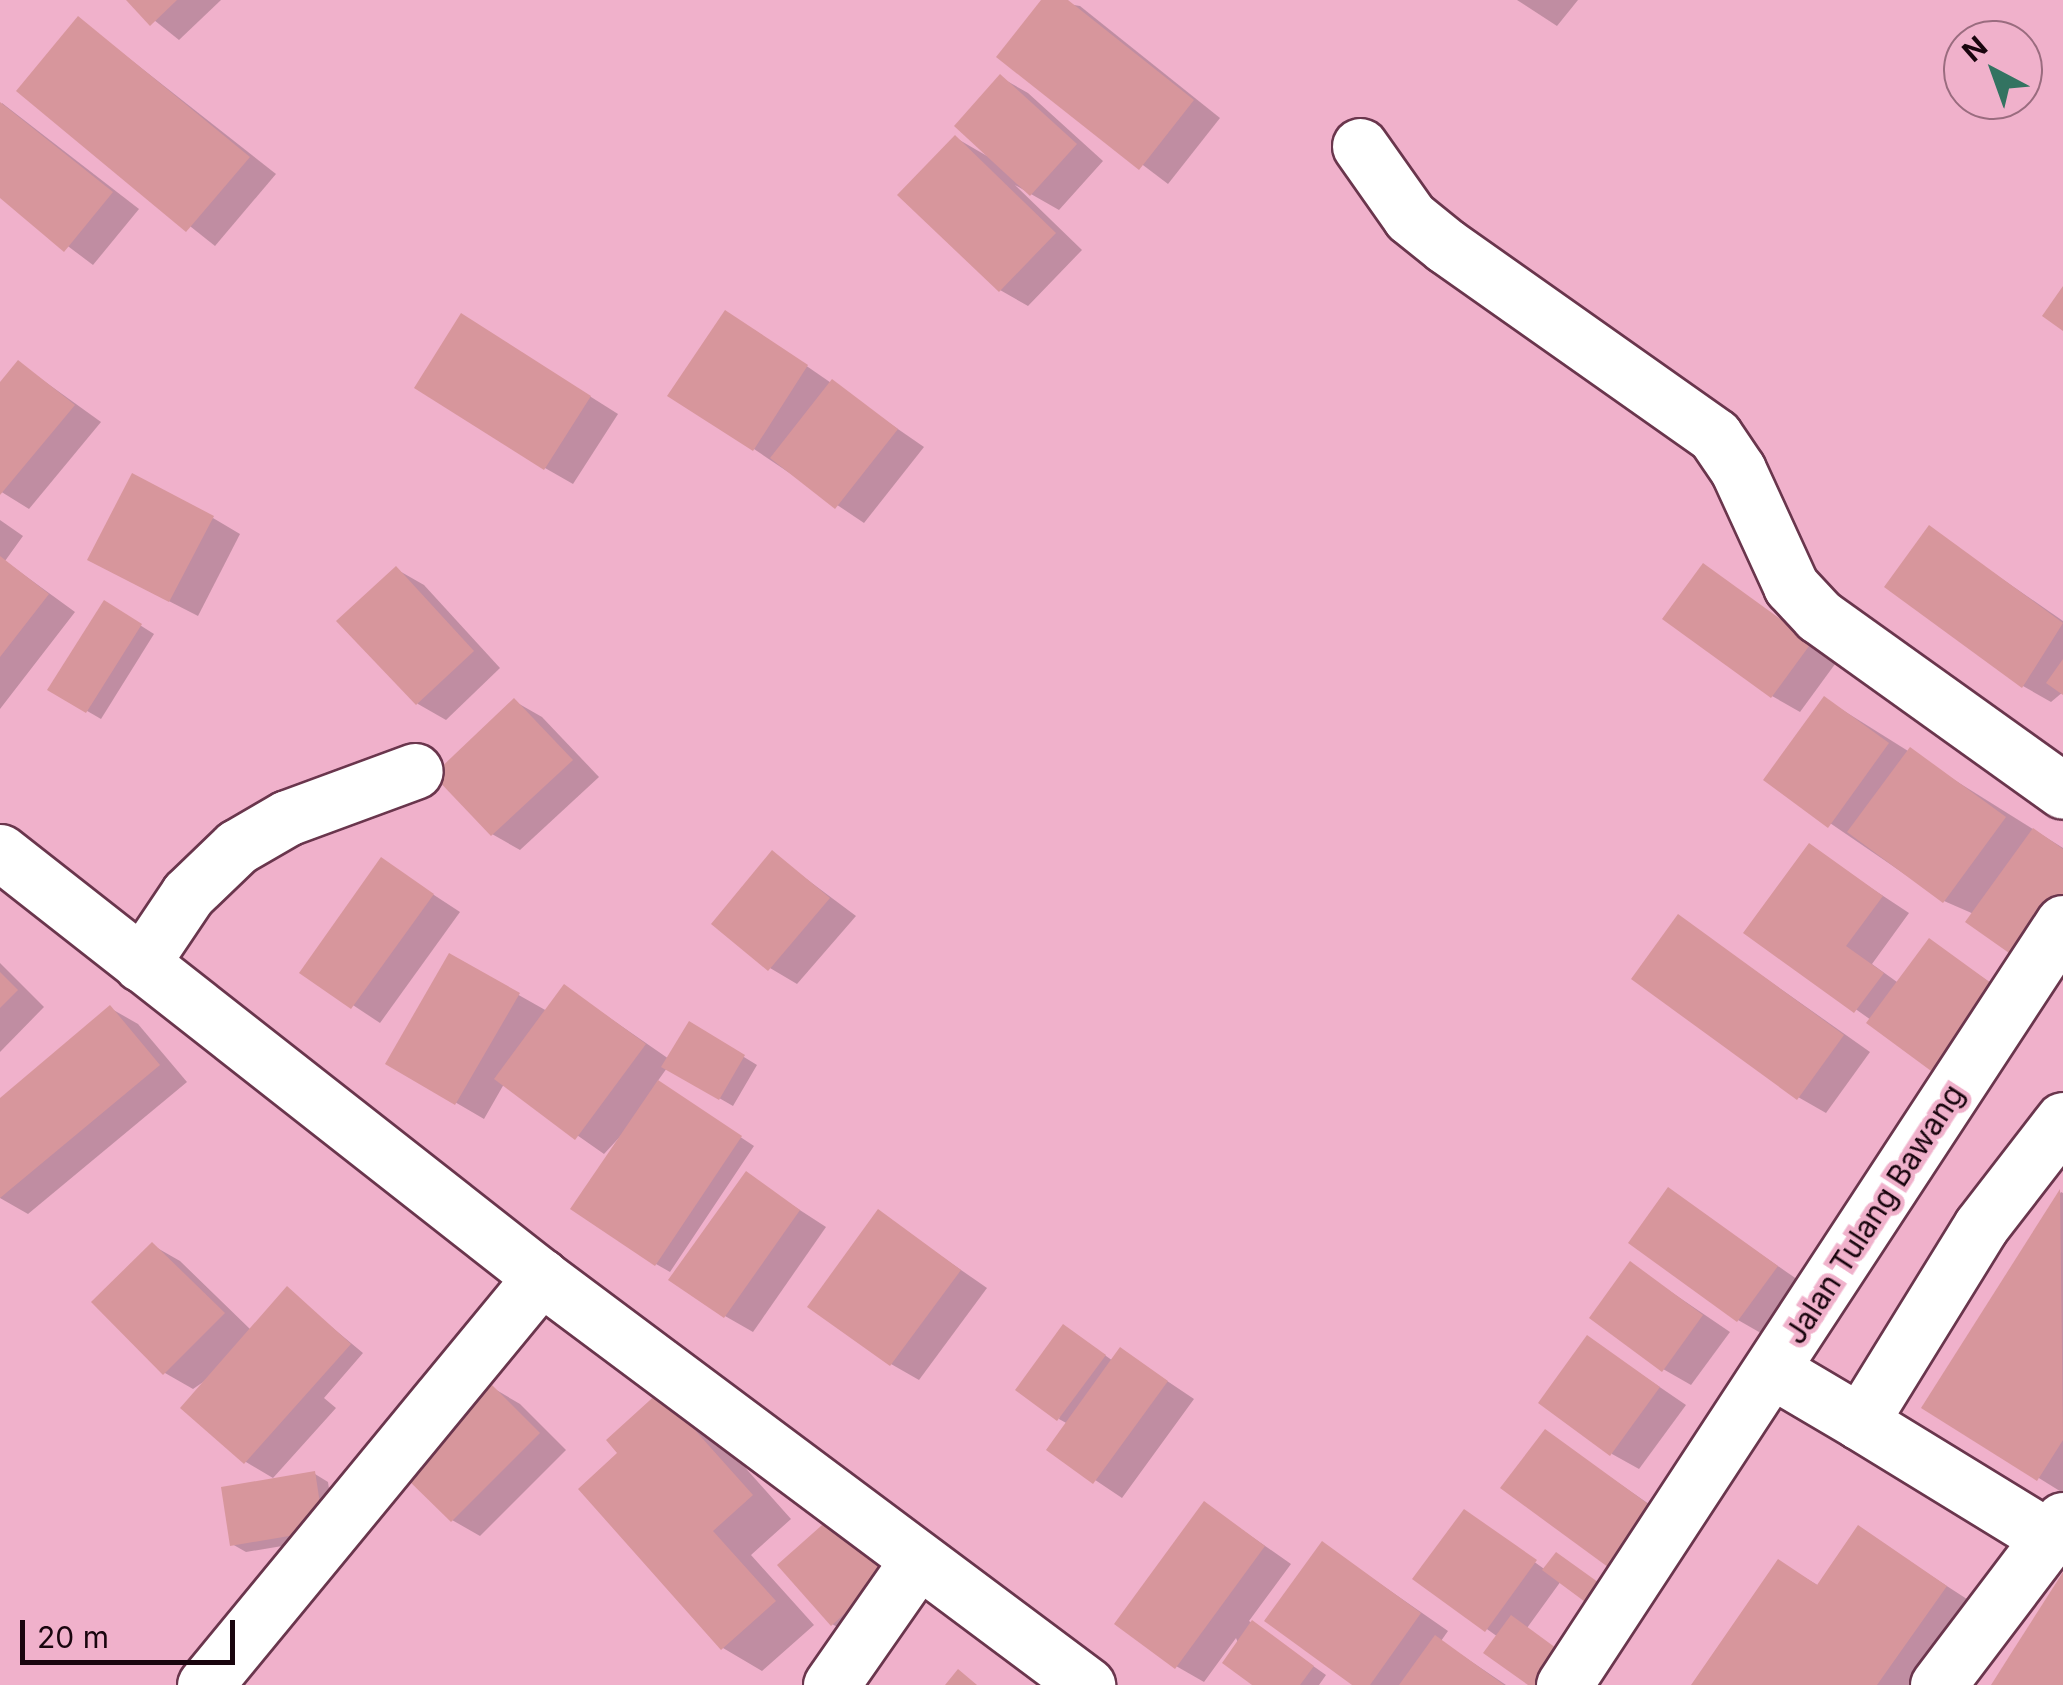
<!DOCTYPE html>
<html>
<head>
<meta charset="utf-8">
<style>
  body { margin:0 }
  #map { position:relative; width:2063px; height:1685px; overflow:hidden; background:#f0b1cb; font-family:Inter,sans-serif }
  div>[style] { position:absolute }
  .shadow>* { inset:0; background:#0003 }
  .building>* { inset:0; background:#d7969c }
  .roads { filter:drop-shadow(2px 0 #6a364d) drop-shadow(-2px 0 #6a364d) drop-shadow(0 2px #6a364d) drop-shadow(0 -2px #6a364d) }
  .minor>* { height:55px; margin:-27.5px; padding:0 27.5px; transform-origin:27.5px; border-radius:27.5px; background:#fff }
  span { translate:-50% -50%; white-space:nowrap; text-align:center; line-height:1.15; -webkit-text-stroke:9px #f0b1cb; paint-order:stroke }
  .street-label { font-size:30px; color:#19050e }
  .north { position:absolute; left:1943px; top:20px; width:100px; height:100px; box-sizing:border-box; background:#f0b1cb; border:2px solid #9a6c7f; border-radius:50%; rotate:319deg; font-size:28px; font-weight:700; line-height:40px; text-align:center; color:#19050e }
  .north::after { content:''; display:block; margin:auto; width:35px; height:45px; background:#337361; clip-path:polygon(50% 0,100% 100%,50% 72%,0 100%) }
  .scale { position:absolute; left:20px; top:1620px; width:215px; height:45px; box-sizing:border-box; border:5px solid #19050e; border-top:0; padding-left:12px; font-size:30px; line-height:35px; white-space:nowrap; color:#19050e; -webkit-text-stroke:8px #f0b1cb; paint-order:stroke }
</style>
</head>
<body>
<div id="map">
  <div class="shadow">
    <div style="clip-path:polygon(129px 0,221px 0,179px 40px)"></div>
    <div style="clip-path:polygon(1044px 0,1080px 6px,1220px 118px,1168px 184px,999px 56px)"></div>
    <div style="clip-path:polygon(1517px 0,1578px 0,1557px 26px)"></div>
    <div style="clip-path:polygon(79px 19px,276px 174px,215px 246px,19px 90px)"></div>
    <div style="clip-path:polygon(1000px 77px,1028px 93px,1103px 161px,1059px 210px,1015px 185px,1082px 250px,1028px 306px,1000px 290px,956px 138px,987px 156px)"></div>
    <div style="clip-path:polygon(2px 103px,139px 209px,93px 265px,0 195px)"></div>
    <div style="clip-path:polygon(753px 329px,924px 447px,864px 523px,754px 449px)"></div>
    <div style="clip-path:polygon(490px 333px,618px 414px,573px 484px,545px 468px)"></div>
    <div style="clip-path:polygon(19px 363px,101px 422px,29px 509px,0 491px,0 385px)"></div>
    <div style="clip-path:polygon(213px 518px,240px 534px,198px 616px,118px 575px)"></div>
    <div style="clip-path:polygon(0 520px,23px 536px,5px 561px,75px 612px,0 709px)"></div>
    <div style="clip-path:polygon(1930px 529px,2063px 621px,2063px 692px,2051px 702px,2023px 686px)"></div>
    <div style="clip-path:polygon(1703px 567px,1838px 660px,1800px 712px,1772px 696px)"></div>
    <div style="clip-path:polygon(396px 569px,424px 585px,500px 668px,446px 720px,418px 704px,340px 621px)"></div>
    <div style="clip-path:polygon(105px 603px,154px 634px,101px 719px,51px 690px)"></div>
    <div style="clip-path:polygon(1825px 699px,2063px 848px,2063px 953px,1944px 901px,1767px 780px)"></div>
    <div style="clip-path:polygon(514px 701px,542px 717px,599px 777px,520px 850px,492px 834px)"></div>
    <div style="clip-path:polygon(1809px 847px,1909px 913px,1872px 964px,1897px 982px,1929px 941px,2032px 1011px,1871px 1020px,1747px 932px)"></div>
    <div style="clip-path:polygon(773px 854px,856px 916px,797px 984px,770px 968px)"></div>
    <div style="clip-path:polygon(382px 861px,460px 912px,380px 1023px,303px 972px)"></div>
    <div style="clip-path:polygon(1679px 917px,1870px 1052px,1826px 1113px,1798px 1097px)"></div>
    <div style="clip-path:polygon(450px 956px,547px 1011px,565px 987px,669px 1059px,690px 1024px,757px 1065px,733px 1106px,667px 1068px,657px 1082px,754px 1146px,670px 1272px,656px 1264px,628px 1128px,604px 1154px,504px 1084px,484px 1119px,388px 1063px)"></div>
    <div style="clip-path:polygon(0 963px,44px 1007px,0 1052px)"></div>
    <div style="clip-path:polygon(110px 1008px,138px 1024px,187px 1082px,28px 1214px,0 1198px,0 1101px)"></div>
    <div style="clip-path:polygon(746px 1175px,826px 1227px,753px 1332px,725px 1316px)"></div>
    <div style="clip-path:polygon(1669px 1191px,1804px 1284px,1766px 1336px,1738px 1320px)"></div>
    <div style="clip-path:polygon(2061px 1192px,2063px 1193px,2063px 1493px,1925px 1407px)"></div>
    <div style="clip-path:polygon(879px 1213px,987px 1288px,919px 1380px,891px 1364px)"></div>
    <div style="clip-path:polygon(152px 1245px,180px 1261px,251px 1330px,287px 1290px,363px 1353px,324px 1398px,336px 1408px,273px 1478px,246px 1462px,209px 1378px,193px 1389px,165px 1373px)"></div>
    <div style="clip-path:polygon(1630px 1264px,1730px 1332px,1691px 1385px,1663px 1369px)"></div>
    <div style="clip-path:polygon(1077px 1335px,1113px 1361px,1121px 1350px,1194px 1399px,1122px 1498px,1049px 1449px,1068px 1424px,1059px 1419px)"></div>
    <div style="clip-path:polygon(1588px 1338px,1686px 1405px,1639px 1469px,1612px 1454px)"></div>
    <div style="clip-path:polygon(493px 1388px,520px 1404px,566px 1450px,480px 1536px,452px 1520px)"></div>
    <div style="clip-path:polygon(660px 1394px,700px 1417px,791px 1519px,751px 1555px,814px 1625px,762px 1671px,723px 1648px,621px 1453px)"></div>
    <div style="clip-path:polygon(1545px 1432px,1682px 1527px,1641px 1583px)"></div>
    <div style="clip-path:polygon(315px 1474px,328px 1482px,336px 1537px,246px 1552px,232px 1544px)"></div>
    <div style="clip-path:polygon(1205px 1504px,1291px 1564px,1249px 1621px,1326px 1675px,1319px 1685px,1256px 1685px,1236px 1638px,1204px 1682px,1176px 1666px)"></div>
    <div style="clip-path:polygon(1465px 1512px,1561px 1581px,1527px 1628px,1532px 1685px,1498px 1637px,1416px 1578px)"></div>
    <div style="clip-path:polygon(1859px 1529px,1973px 1603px,1916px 1685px,1694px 1685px,1779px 1562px,1819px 1586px)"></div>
    <div style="clip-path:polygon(1323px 1544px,1448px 1631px,1441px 1641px,1506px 1685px,1356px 1685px)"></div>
    <div style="clip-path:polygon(780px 1566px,919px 1587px,860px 1640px,832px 1624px)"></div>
  </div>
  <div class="building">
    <div style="clip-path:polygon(126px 0,177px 0,150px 26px)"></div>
    <div style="clip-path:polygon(1041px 0,1068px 0,1194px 100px,1139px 170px,996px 57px)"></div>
    <div style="clip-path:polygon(78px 16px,250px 157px,186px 232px,16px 91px)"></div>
    <div style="clip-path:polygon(1000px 74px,1077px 144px,1030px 196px,954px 126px)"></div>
    <div style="clip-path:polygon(0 102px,113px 192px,64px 252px,0 198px)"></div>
    <div style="clip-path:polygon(955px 135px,1056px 233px,999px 292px,897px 195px)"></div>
    <div style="clip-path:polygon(2063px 286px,2063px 331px,2042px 316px)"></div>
    <div style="clip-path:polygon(725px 310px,808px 365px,753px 451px,667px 396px)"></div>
    <div style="clip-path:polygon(461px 313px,591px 396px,544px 470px,414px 388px)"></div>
    <div style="clip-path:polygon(18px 360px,75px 405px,0 495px,0 382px)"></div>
    <div style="clip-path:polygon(832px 379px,898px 429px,835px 509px,770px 458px)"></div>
    <div style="clip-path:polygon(132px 473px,214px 516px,169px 602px,87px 560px)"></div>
    <div style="clip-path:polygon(1929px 525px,2063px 623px,2022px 688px,1884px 587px)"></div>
    <div style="clip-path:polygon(0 556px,49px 594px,0 657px)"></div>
    <div style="clip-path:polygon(1703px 563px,1812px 642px,1771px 698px,1662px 619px)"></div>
    <div style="clip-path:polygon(396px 566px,474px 651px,416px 705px,336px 621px)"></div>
    <div style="clip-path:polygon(104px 600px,142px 624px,86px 713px,47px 690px)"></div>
    <div style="clip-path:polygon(2063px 659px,2063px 695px,2046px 683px)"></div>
    <div style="clip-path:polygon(1824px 696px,1889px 743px,1828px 828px,1763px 780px)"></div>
    <div style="clip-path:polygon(514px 698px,573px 760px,491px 836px,433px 775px)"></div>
    <div style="clip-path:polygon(1910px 747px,2006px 817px,1943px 903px,1847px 832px)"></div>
    <div style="clip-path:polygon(2033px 828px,2063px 849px,2063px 901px,2019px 960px,1965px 922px)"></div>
    <div style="clip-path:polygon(1809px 843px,1883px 896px,1846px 946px,1884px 973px,1854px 1013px,1743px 933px)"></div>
    <div style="clip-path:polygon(772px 850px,830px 898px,768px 971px,711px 924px)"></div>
    <div style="clip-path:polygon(381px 857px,434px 894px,351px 1009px,299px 973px)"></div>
    <div style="clip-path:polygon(1678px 914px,1844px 1035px,1797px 1100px,1631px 979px)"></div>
    <div style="clip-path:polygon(1929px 938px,2006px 994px,1942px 1079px,1866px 1023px)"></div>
    <div style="clip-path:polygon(449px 953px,520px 993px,455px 1105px,385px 1064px)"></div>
    <div style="clip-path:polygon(0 972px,18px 990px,0 1008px)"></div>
    <div style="clip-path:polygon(564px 984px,646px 1044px,575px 1140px,494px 1079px)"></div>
    <div style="clip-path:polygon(110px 1005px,160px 1065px,0 1198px,0 1098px)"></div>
    <div style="clip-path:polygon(689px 1021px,745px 1055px,719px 1100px,661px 1067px)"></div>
    <div style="clip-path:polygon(658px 1080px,742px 1136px,655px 1266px,570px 1209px)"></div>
    <div style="clip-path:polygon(746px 1171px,800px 1210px,724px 1318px,668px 1280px)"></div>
    <div style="clip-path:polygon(1668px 1187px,1778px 1266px,1737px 1322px,1628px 1243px)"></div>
    <div style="clip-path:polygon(2060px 1189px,2063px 1440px,2037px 1481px,1921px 1408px)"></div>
    <div style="clip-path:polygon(878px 1209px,961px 1270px,890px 1366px,807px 1307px)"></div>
    <div style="clip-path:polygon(152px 1242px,225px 1313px,163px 1375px,91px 1302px)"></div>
    <div style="clip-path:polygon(1630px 1261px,1703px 1315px,1662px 1372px,1589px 1318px)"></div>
    <div style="clip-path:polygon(287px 1286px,351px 1344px,244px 1464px,180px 1408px)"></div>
    <div style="clip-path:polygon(1063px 1324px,1106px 1355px,1057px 1421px,1015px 1390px)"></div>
    <div style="clip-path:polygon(1587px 1335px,1660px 1387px,1610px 1456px,1538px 1403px)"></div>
    <div style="clip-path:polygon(1120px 1347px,1168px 1381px,1093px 1484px,1046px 1450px)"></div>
    <div style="clip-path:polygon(492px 1385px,540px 1433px,451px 1522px,403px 1475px)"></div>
    <div style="clip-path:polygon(660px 1391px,753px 1495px,713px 1531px,776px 1601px,721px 1650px,578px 1489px,617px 1453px,606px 1440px)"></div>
    <div style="clip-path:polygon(1545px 1429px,1655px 1509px,1612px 1570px,1500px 1488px)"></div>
    <div style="clip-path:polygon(315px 1471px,324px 1530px,230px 1546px,221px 1487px)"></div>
    <div style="clip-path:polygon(1204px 1501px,1265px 1546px,1175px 1669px,1114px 1624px)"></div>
    <div style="clip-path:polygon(1464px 1509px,1537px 1560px,1485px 1632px,1412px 1579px)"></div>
    <div style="clip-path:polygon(839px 1510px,893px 1570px,831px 1626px,777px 1565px)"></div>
    <div style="clip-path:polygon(1858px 1525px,1947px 1586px,1877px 1685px,1691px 1685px,1778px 1559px,1817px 1585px)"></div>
    <div style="clip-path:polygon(1322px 1541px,1421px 1613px,1370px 1685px,1352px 1685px,1264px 1621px)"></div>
    <div style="clip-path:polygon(1556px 1552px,1609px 1590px,1596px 1610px,1542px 1570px)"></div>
    <div style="clip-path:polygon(2063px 1572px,2063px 1685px,1991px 1685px,2017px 1644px)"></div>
    <div style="clip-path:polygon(1511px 1615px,1571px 1659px,1552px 1685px,1528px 1685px,1483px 1653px)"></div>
    <div style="clip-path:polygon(1252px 1620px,1314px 1666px,1300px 1685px,1252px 1685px,1222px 1663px)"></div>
    <div style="clip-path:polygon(1435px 1635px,1504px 1685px,1399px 1685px)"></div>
    <div style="clip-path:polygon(958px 1669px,977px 1685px,945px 1685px)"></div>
  </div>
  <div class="roads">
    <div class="minor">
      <div style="left:1360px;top:146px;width:87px;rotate:54.8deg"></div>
      <div style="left:1410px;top:217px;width:46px;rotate:38.9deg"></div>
      <div style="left:1446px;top:246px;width:329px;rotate:35.2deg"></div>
      <div style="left:1715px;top:436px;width:41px;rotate:55.9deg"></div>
      <div style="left:1738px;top:470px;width:128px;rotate:65.4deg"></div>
      <div style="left:1791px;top:586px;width:41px;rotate:47deg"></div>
      <div style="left:1819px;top:616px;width:300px;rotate:35.6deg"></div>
      <div style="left:0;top:852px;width:688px;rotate:38.15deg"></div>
      <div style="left:541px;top:1277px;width:682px;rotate:36.77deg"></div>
      <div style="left:141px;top:964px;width:84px;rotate:-56.1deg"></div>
      <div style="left:188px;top:894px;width:68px;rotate:-43.8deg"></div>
      <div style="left:237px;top:847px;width:58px;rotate:-30.1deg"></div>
      <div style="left:287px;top:818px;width:136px;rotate:-20.2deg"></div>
      <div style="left:1772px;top:1370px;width:102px;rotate:30.6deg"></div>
      <div style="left:1860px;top:1422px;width:230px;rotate:-58.3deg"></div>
      <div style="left:1981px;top:1226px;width:134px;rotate:-52.3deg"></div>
      <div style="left:1860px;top:1422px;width:222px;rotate:31.5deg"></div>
      <div style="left:205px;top:1685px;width:529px;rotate:-50.53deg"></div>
      <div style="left:831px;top:1685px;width:149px;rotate:-55.1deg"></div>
      <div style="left:1564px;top:1685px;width:911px;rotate:-56.78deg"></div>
      <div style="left:1938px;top:1685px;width:207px;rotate:-52.9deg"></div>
    </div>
  </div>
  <div class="street-label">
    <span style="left:1874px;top:1214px;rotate:-57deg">Jalan Tulang Bawang</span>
  </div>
  <div class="north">N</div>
  <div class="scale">20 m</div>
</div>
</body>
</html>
